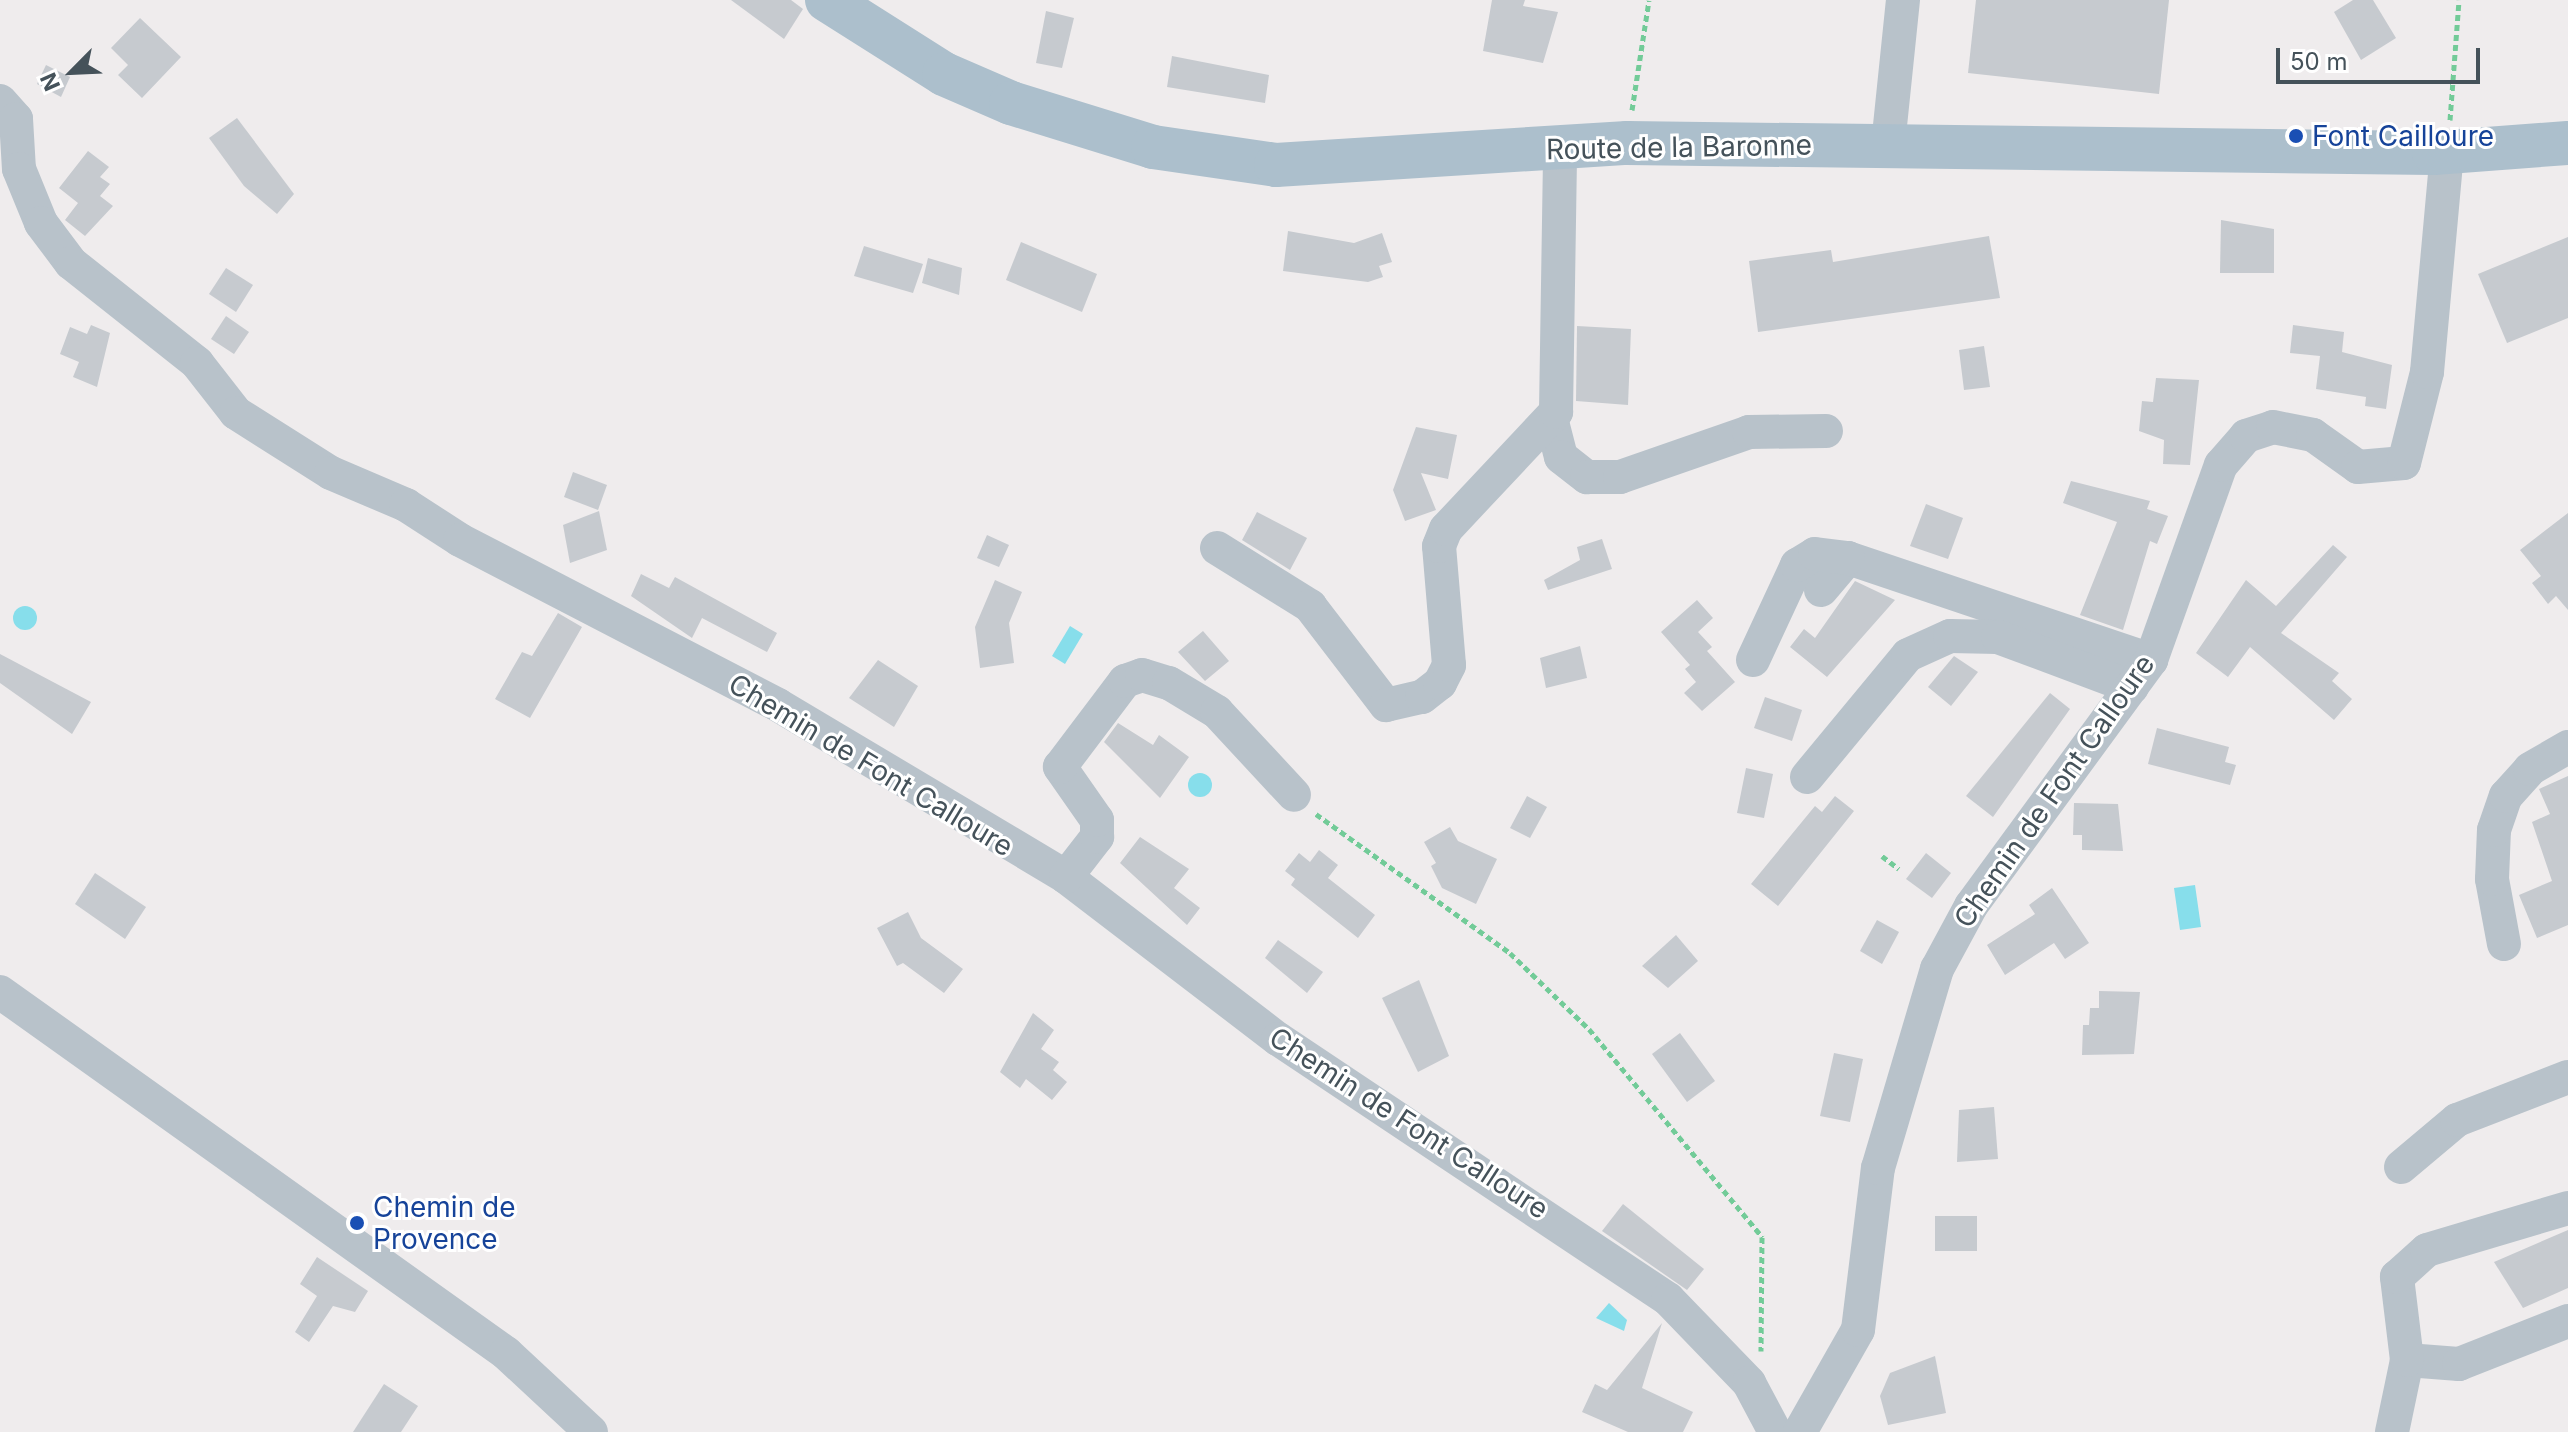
<!DOCTYPE html>
<html>
<head>
<meta charset="utf-8">
<style>
  body { margin:0 }
  #map { position:relative; width:2568px; height:1432px; overflow:hidden; background:#efeced; font-family:Inter,sans-serif }
  div>[style] { position:absolute }
  .water>* { inset:0; background:#87deeb }
  .round { border-radius:50% }
  .building>* { inset:0; background:#c6cacf }
  .path>* { height:5px; margin-top:-2.5px; transform-origin:0; background:repeating-linear-gradient(90deg,#72cb98 0 6px,transparent 0 10px) }
  .minor>* { height:34px; margin:-17px; padding:0 17px; transform-origin:17px; border-radius:17px; background:#b8c2ca }
  .major>* { height:44px; margin:-22px; padding:0 22px; transform-origin:22px; border-radius:22px; background:#acbfcc }
  .dots>* { width:22px; height:22px; translate:-50% -50%; box-sizing:border-box; border:4px solid #fff; border-radius:50% }
  span { translate:-50% -50%; white-space:nowrap; text-align:center; line-height:1.15; -webkit-text-stroke:6px #fff; paint-order:stroke }
  .transit-label { font-size:28px; color:#164399 }
  .left { translate:0 -50%; text-align:left }
  .street-label { font-size:28px; color:#45525a }
  .north { position:absolute; left:32px; top:32px; width:80px; height:80px; -webkit-text-stroke:6px #fff; paint-order:stroke; rotate:246deg; font-size:22px; font-weight:700; line-height:32px; text-align:center; color:#45525a }
  .north::after { content:''; display:block; margin:auto; width:28px; height:36px; background:#45525a; clip-path:polygon(50% 0,100% 100%,50% 72%,0 100%) }
  .scale { position:absolute; left:2276px; top:48px; width:204px; height:36px; box-sizing:border-box; border:4px solid #45525a; border-top:0; padding-left:10px; font-size:24px; line-height:28px; white-space:nowrap; color:#45525a; -webkit-text-stroke:6px #fff; paint-order:stroke }
</style>
</head>
<body>
<div id="map">
  <div class="water">
    <div class="round" style="left:13px;top:606px;width:24px;height:24px"></div>
    <div style="clip-path:polygon(1070px 626px,1083px 634px,1065px 664px,1052px 656px)"></div>
    <div class="round" style="left:1188px;top:773px;width:24px;height:24px"></div>
    <div style="clip-path:polygon(2195px 885px,2201px 927px,2180px 930px,2174px 888px)"></div>
    <div style="clip-path:polygon(1609px 1303px,1627px 1320px,1624px 1331px,1596px 1318px)"></div>
  </div>
  <div class="building">
    <div style="clip-path:polygon(731px 0,791px 0,803px 9px,784px 39px)"></div>
    <div style="clip-path:polygon(1492px 0,1525px 0,1523px 6px,1558px 12px,1543px 63px,1483px 51px)"></div>
    <div style="clip-path:polygon(1976px 0,2169px 0,2159px 94px,1968px 73px)"></div>
    <div style="clip-path:polygon(2353px 0,2373px 0,2396px 38px,2361px 60px,2334px 12px)"></div>
    <div style="clip-path:polygon(1046px 11px,1074px 18px,1062px 68px,1036px 63px)"></div>
    <div style="clip-path:polygon(140px 18px,181px 57px,142px 98px,118px 75px,128px 65px,111px 48px)"></div>
    <div style="clip-path:polygon(1172px 56px,1269px 75px,1265px 103px,1167px 87px)"></div>
    <div style="clip-path:polygon(46px 65px,70px 77px,61px 97px,37px 84px)"></div>
    <div style="clip-path:polygon(237px 118px,294px 194px,277px 214px,244px 186px,209px 138px)"></div>
    <div style="clip-path:polygon(88px 151px,109px 167px,100px 177px,110px 184px,100px 196px,113px 206px,85px 236px,65px 220px,78px 203px,59px 188px)"></div>
    <div style="clip-path:polygon(2221px 220px,2274px 229px,2274px 273px,2220px 273px)"></div>
    <div style="clip-path:polygon(1288px 231px,1354px 243px,1382px 233px,1392px 262px,1379px 266px,1383px 277px,1368px 282px,1283px 271px)"></div>
    <div style="clip-path:polygon(1989px 236px,2000px 298px,1758px 332px,1749px 261px,1831px 250px,1833px 262px)"></div>
    <div style="clip-path:polygon(2568px 237px,2568px 318px,2507px 343px,2478px 274px)"></div>
    <div style="clip-path:polygon(1021px 242px,1097px 274px,1082px 312px,1006px 280px)"></div>
    <div style="clip-path:polygon(864px 246px,923px 264px,913px 293px,854px 276px)"></div>
    <div style="clip-path:polygon(928px 258px,962px 268px,959px 295px,922px 283px)"></div>
    <div style="clip-path:polygon(226px 268px,253px 285px,236px 312px,209px 294px)"></div>
    <div style="clip-path:polygon(226px 316px,249px 332px,234px 354px,211px 339px)"></div>
    <div style="clip-path:polygon(91px 325px,110px 333px,97px 387px,73px 377px,79px 362px,60px 354px,70px 327px,87px 334px)"></div>
    <div style="clip-path:polygon(2293px 325px,2344px 332px,2342px 352px,2392px 365px,2386px 409px,2365px 406px,2366px 397px,2316px 389px,2320px 356px,2290px 353px)"></div>
    <div style="clip-path:polygon(1577px 326px,1631px 329px,1628px 405px,1576px 401px)"></div>
    <div style="clip-path:polygon(1984px 346px,1990px 387px,1964px 390px,1959px 350px)"></div>
    <div style="clip-path:polygon(2156px 378px,2199px 380px,2190px 465px,2163px 464px,2164px 440px,2139px 431px,2142px 401px,2153px 402px)"></div>
    <div style="clip-path:polygon(1416px 427px,1457px 435px,1448px 479px,1421px 473px,1436px 510px,1405px 521px,1393px 490px)"></div>
    <div style="clip-path:polygon(573px 472px,607px 485px,598px 510px,564px 497px)"></div>
    <div style="clip-path:polygon(2071px 481px,2150px 501px,2147px 509px,2168px 516px,2157px 544px,2150px 541px,2123px 630px,2080px 615px,2117px 522px,2063px 503px)"></div>
    <div style="clip-path:polygon(1926px 504px,1963px 518px,1948px 559px,1910px 546px)"></div>
    <div style="clip-path:polygon(599px 511px,607px 550px,570px 563px,563px 525px)"></div>
    <div style="clip-path:polygon(1257px 512px,1307px 538px,1290px 570px,1242px 540px)"></div>
    <div style="clip-path:polygon(2568px 513px,2568px 610px,2556px 596px,2548px 604px,2532px 583px,2541px 576px,2520px 550px)"></div>
    <div style="clip-path:polygon(987px 535px,1009px 545px,999px 567px,977px 558px)"></div>
    <div style="clip-path:polygon(1602px 539px,1612px 569px,1548px 590px,1544px 580px,1580px 560px,1577px 547px)"></div>
    <div style="clip-path:polygon(2333px 545px,2347px 557px,2281px 633px,2339px 673px,2332px 681px,2352px 699px,2334px 720px,2250px 647px,2228px 677px,2196px 653px,2246px 580px,2276px 606px)"></div>
    <div style="clip-path:polygon(641px 574px,669px 588px,675px 577px,777px 633px,767px 652px,702px 618px,692px 638px,631px 596px)"></div>
    <div style="clip-path:polygon(995px 580px,1022px 592px,1009px 623px,1014px 663px,980px 668px,975px 627px)"></div>
    <div style="clip-path:polygon(1855px 581px,1895px 600px,1827px 677px,1790px 647px,1804px 629px,1815px 638px)"></div>
    <div style="clip-path:polygon(1697px 600px,1713px 618px,1698px 632px,1712px 647px,1707px 651px,1735px 682px,1702px 711px,1684px 693px,1696px 682px,1685px 669px,1690px 665px,1661px 632px)"></div>
    <div style="clip-path:polygon(558px 613px,582px 627px,530px 718px,495px 699px,522px 652px,532px 656px)"></div>
    <div style="clip-path:polygon(1203px 631px,1229px 661px,1205px 681px,1178px 652px)"></div>
    <div style="clip-path:polygon(1580px 646px,1587px 678px,1546px 688px,1540px 658px)"></div>
    <div style="clip-path:polygon(0 654px,91px 702px,72px 734px,0 683px)"></div>
    <div style="clip-path:polygon(1954px 656px,1978px 672px,1951px 706px,1928px 687px)"></div>
    <div style="clip-path:polygon(878px 660px,918px 686px,894px 727px,849px 698px)"></div>
    <div style="clip-path:polygon(2050px 693px,2070px 709px,1993px 817px,1966px 796px)"></div>
    <div style="clip-path:polygon(1765px 697px,1802px 710px,1792px 741px,1754px 728px)"></div>
    <div style="clip-path:polygon(1118px 723px,1153px 745px,1159px 735px,1189px 757px,1160px 798px,1104px 742px)"></div>
    <div style="clip-path:polygon(2157px 728px,2229px 747px,2225px 762px,2236px 765px,2230px 785px,2148px 764px)"></div>
    <div style="clip-path:polygon(1746px 768px,1773px 774px,1764px 818px,1737px 813px)"></div>
    <div style="clip-path:polygon(2568px 776px,2568px 925px,2537px 938px,2519px 895px,2552px 881px,2532px 822px,2550px 814px,2539px 789px)"></div>
    <div style="clip-path:polygon(1527px 796px,1547px 807px,1530px 838px,1510px 828px)"></div>
    <div style="clip-path:polygon(1835px 796px,1854px 811px,1778px 906px,1751px 884px,1815px 806px,1822px 812px)"></div>
    <div style="clip-path:polygon(2074px 803px,2118px 804px,2123px 851px,2082px 850px,2082px 835px,2073px 835px)"></div>
    <div style="clip-path:polygon(1450px 827px,1458px 841px,1497px 859px,1476px 904px,1442px 888px,1431px 866px,1436px 863px,1424px 842px)"></div>
    <div style="clip-path:polygon(1140px 837px,1189px 869px,1174px 888px,1200px 908px,1187px 925px,1120px 863px)"></div>
    <div style="clip-path:polygon(1319px 850px,1338px 865px,1328px 878px,1375px 915px,1358px 938px,1291px 885px,1295px 879px,1285px 871px,1299px 853px,1310px 862px)"></div>
    <div style="clip-path:polygon(1926px 853px,1951px 873px,1932px 898px,1906px 879px)"></div>
    <div style="clip-path:polygon(95px 873px,146px 907px,125px 939px,75px 904px)"></div>
    <div style="clip-path:polygon(2052px 888px,2089px 943px,2065px 959px,2054px 943px,2005px 975px,1987px 945px,2035px 914px,2029px 905px)"></div>
    <div style="clip-path:polygon(908px 912px,921px 938px,963px 969px,944px 993px,903px 963px,897px 966px,877px 928px)"></div>
    <div style="clip-path:polygon(1877px 920px,1899px 932px,1882px 964px,1860px 951px)"></div>
    <div style="clip-path:polygon(1676px 935px,1698px 961px,1668px 988px,1642px 966px)"></div>
    <div style="clip-path:polygon(1278px 940px,1323px 972px,1307px 993px,1265px 958px)"></div>
    <div style="clip-path:polygon(1419px 980px,1449px 1056px,1418px 1072px,1382px 998px)"></div>
    <div style="clip-path:polygon(2099px 991px,2140px 992px,2134px 1054px,2082px 1055px,2083px 1025px,2089px 1025px,2090px 1008px,2099px 1008px)"></div>
    <div style="clip-path:polygon(1033px 1013px,1054px 1030px,1041px 1049px,1059px 1062px,1053px 1070px,1067px 1082px,1052px 1100px,1026px 1079px,1020px 1088px,1000px 1072px)"></div>
    <div style="clip-path:polygon(1680px 1033px,1715px 1081px,1687px 1102px,1652px 1054px)"></div>
    <div style="clip-path:polygon(1834px 1053px,1863px 1059px,1850px 1122px,1820px 1116px)"></div>
    <div style="clip-path:polygon(1994px 1107px,1998px 1159px,1957px 1162px,1959px 1110px)"></div>
    <div style="clip-path:polygon(1623px 1204px,1704px 1269px,1687px 1290px,1602px 1231px)"></div>
    <div style="clip-path:polygon(1935px 1216px,1977px 1216px,1977px 1251px,1935px 1251px)"></div>
    <div style="clip-path:polygon(2568px 1230px,2568px 1288px,2523px 1308px,2494px 1262px)"></div>
    <div style="clip-path:polygon(317px 1257px,368px 1291px,355px 1312px,333px 1306px,309px 1342px,295px 1332px,317px 1296px,300px 1284px)"></div>
    <div style="clip-path:polygon(1662px 1323px,1642px 1388px,1693px 1412px,1683px 1432px,1628px 1432px,1582px 1412px,1595px 1384px,1607px 1390px)"></div>
    <div style="clip-path:polygon(1935px 1356px,1946px 1413px,1888px 1425px,1880px 1396px,1890px 1373px)"></div>
    <div style="clip-path:polygon(384px 1384px,418px 1406px,401px 1432px,353px 1432px)"></div>
  </div>
  <div class="path">
    <div style="left:1632px;top:110px;width:111px;rotate:-81.2deg"></div>
    <div style="left:2450px;top:120px;width:120px;rotate:-85.7deg"></div>
    <div style="left:1316px;top:814px;width:239px;rotate:35.6deg"></div>
    <div style="left:1510px;top:953px;width:110px;rotate:43.9deg"></div>
    <div style="left:1589px;top:1029px;width:271px;rotate:50.2deg"></div>
    <div style="left:1762px;top:1237px;width:114px;rotate:90.5deg"></div>
    <div style="left:1882px;top:856px;width:21px;rotate:37deg"></div>
  </div>
  <div class="minor">
    <div style="left:0;top:101px;width:24px;rotate:48deg"></div>
    <div style="left:16px;top:119px;width:50px;rotate:86.6deg"></div>
    <div style="left:19px;top:169px;width:58px;rotate:67.8deg"></div>
    <div style="left:41px;top:223px;width:50px;rotate:53.1deg"></div>
    <div style="left:71px;top:263px;width:161px;rotate:38.4deg"></div>
    <div style="left:197px;top:363px;width:63px;rotate:52deg"></div>
    <div style="left:236px;top:413px;width:112px;rotate:32.3deg"></div>
    <div style="left:331px;top:473px;width:82px;rotate:23.1deg"></div>
    <div style="left:406px;top:505px;width:64px;rotate:32.9deg"></div>
    <div style="left:460px;top:540px;width:358px;rotate:27.4deg"></div>
    <div style="left:778px;top:705px;width:335px;rotate:30.8deg"></div>
    <div style="left:1066px;top:877px;width:267px;rotate:37.4deg"></div>
    <div style="left:1278px;top:1039px;width:469px;rotate:33.7deg"></div>
    <div style="left:1668px;top:1299px;width:117px;rotate:46deg"></div>
    <div style="left:1749px;top:1383px;width:55px;rotate:62deg"></div>
    <div style="left:1888px;top:145px;width:146px;rotate:-84.1deg"></div>
    <div style="left:1551px;top:418px;width:40px;rotate:75.6deg"></div>
    <div style="left:1561px;top:457px;width:33px;rotate:38deg"></div>
    <div style="left:1587px;top:477px;width:33px"></div>
    <div style="left:1620px;top:477px;width:137px;rotate:-19.2deg"></div>
    <div style="left:1749px;top:432px;width:77px;rotate:-0.7deg"></div>
    <div style="left:1217px;top:548px;width:110px;rotate:31.9deg"></div>
    <div style="left:1310px;top:606px;width:125px;rotate:52.5deg"></div>
    <div style="left:1386px;top:705px;width:37px;rotate:-13deg"></div>
    <div style="left:1422px;top:697px;width:23px;rotate:-38deg"></div>
    <div style="left:1440px;top:683px;width:20px;rotate:-63deg"></div>
    <div style="left:1449px;top:665px;width:119px;rotate:-94.8deg"></div>
    <div style="left:1439px;top:546px;width:18px;rotate:-68deg"></div>
    <div style="left:1446px;top:529px;width:161px;rotate:-46.8deg"></div>
    <div style="left:1556px;top:412px;width:265px;rotate:-89.1deg"></div>
    <div style="left:1821px;top:590px;width:42px;rotate:-49.8deg"></div>
    <div style="left:1848px;top:558px;width:320px;rotate:18.6deg"></div>
    <div style="left:1753px;top:660px;width:105px;rotate:-65.1deg"></div>
    <div style="left:1797px;top:565px;width:21px;rotate:-31deg"></div>
    <div style="left:1815px;top:554px;width:33px;rotate:7deg"></div>
    <div style="left:1807px;top:777px;width:158px;rotate:-50.4deg"></div>
    <div style="left:1908px;top:655px;width:46px;rotate:-24.3deg"></div>
    <div style="left:1950px;top:636px;width:48px;rotate:1.2deg"></div>
    <div style="left:1998px;top:637px;width:143px;rotate:20.5deg"></div>
    <div style="left:1066px;top:877px;width:51px;rotate:-52.2deg"></div>
    <div style="left:1097px;top:837px;width:17px;rotate:-90deg"></div>
    <div style="left:1097px;top:820px;width:65px;rotate:-124.9deg"></div>
    <div style="left:1060px;top:767px;width:108px;rotate:-52.9deg"></div>
    <div style="left:1125px;top:681px;width:18px;rotate:-19deg"></div>
    <div style="left:1142px;top:675px;width:28px;rotate:17deg"></div>
    <div style="left:1169px;top:683px;width:56px;rotate:31.1deg"></div>
    <div style="left:1217px;top:712px;width:113px;rotate:47.1deg"></div>
    <div style="left:2504px;top:944px;width:66px;rotate:-100.5deg"></div>
    <div style="left:2492px;top:879px;width:49px;rotate:-87.7deg"></div>
    <div style="left:2494px;top:830px;width:36px;rotate:-71deg"></div>
    <div style="left:2506px;top:796px;width:36px;rotate:-48deg"></div>
    <div style="left:2530px;top:769px;width:44px;rotate:-30.1deg"></div>
    <div style="left:0;top:992px;width:622px;rotate:35.51deg"></div>
    <div style="left:506px;top:1353px;width:116px;rotate:42.9deg"></div>
    <div style="left:2401px;top:1167px;width:73px;rotate:-40deg"></div>
    <div style="left:2457px;top:1120px;width:119px;rotate:-21.2deg"></div>
    <div style="left:2407px;top:1360px;width:52px;rotate:4.4deg"></div>
    <div style="left:2459px;top:1364px;width:117px;rotate:-21.5deg"></div>
    <div style="left:1800px;top:1432px;width:117px;rotate:-60.4deg"></div>
    <div style="left:1858px;top:1330px;width:163px;rotate:-83deg"></div>
    <div style="left:1878px;top:1168px;width:208px;rotate:-73.5deg"></div>
    <div style="left:1937px;top:969px;width:72px;rotate:-61.6deg"></div>
    <div style="left:1971px;top:906px;width:305px;rotate:-53.8deg"></div>
    <div style="left:2151px;top:660px;width:207px;rotate:-70.3deg"></div>
    <div style="left:2221px;top:465px;width:38px;rotate:-49deg"></div>
    <div style="left:2246px;top:436px;width:28px;rotate:-18deg"></div>
    <div style="left:2273px;top:427px;width:41px;rotate:11.3deg"></div>
    <div style="left:2313px;top:435px;width:55px;rotate:35.4deg"></div>
    <div style="left:2358px;top:467px;width:46px;rotate:-5deg"></div>
    <div style="left:2404px;top:463px;width:94px;rotate:-75.8deg"></div>
    <div style="left:2427px;top:372px;width:220px;rotate:-84.8deg"></div>
    <div style="left:2392px;top:1432px;width:74px;rotate:-78.2deg"></div>
    <div style="left:2407px;top:1360px;width:84px;rotate:-96.9deg"></div>
    <div style="left:2397px;top:1277px;width:40px;rotate:-42deg"></div>
    <div style="left:2427px;top:1250px;width:147px;rotate:-16.6deg"></div>
  </div>
  <div class="major">
    <div style="left:827px;top:0;width:138px;rotate:32.3deg"></div>
    <div style="left:944px;top:74px;width:73px;rotate:23.4deg"></div>
    <div style="left:1011px;top:103px;width:149px;rotate:17.2deg"></div>
    <div style="left:1153px;top:147px;width:124px;rotate:8.3deg"></div>
    <div style="left:1276px;top:165px;width:352px;rotate:-3.6deg"></div>
    <div style="left:1627px;top:143px;width:807px;rotate:0.71deg"></div>
    <div style="left:2434px;top:153px;width:134px;rotate:-4.3deg"></div>
  </div>
  <div class="dots">
    <div style="left:2296px;top:136px;background:#1a4fb4"></div>
    <div style="left:357px;top:1223px;background:#1a4fb4"></div>
  </div>
  <div class="transit-label">
    <span class="left" style="left:2312px;top:136px">Font Cailloure</span>
    <span class="left" style="left:373px;top:1223px">Chemin de<br>Provence</span>
  </div>
  <div class="street-label">
    <span style="left:1679px;top:147px;rotate:-1deg">Route de la Baronne</span>
    <span style="left:871px;top:765px;rotate:31deg">Chemin de Font Calloure</span>
    <span style="left:2054px;top:791px;rotate:-55deg">Chemin de Font Calloure</span>
    <span style="left:1409px;top:1123px;rotate:33deg">Chemin de Font Calloure</span>
  </div>
  <div class="north">N</div>
  <div class="scale">50 m</div>
</div>
</body>
</html>
